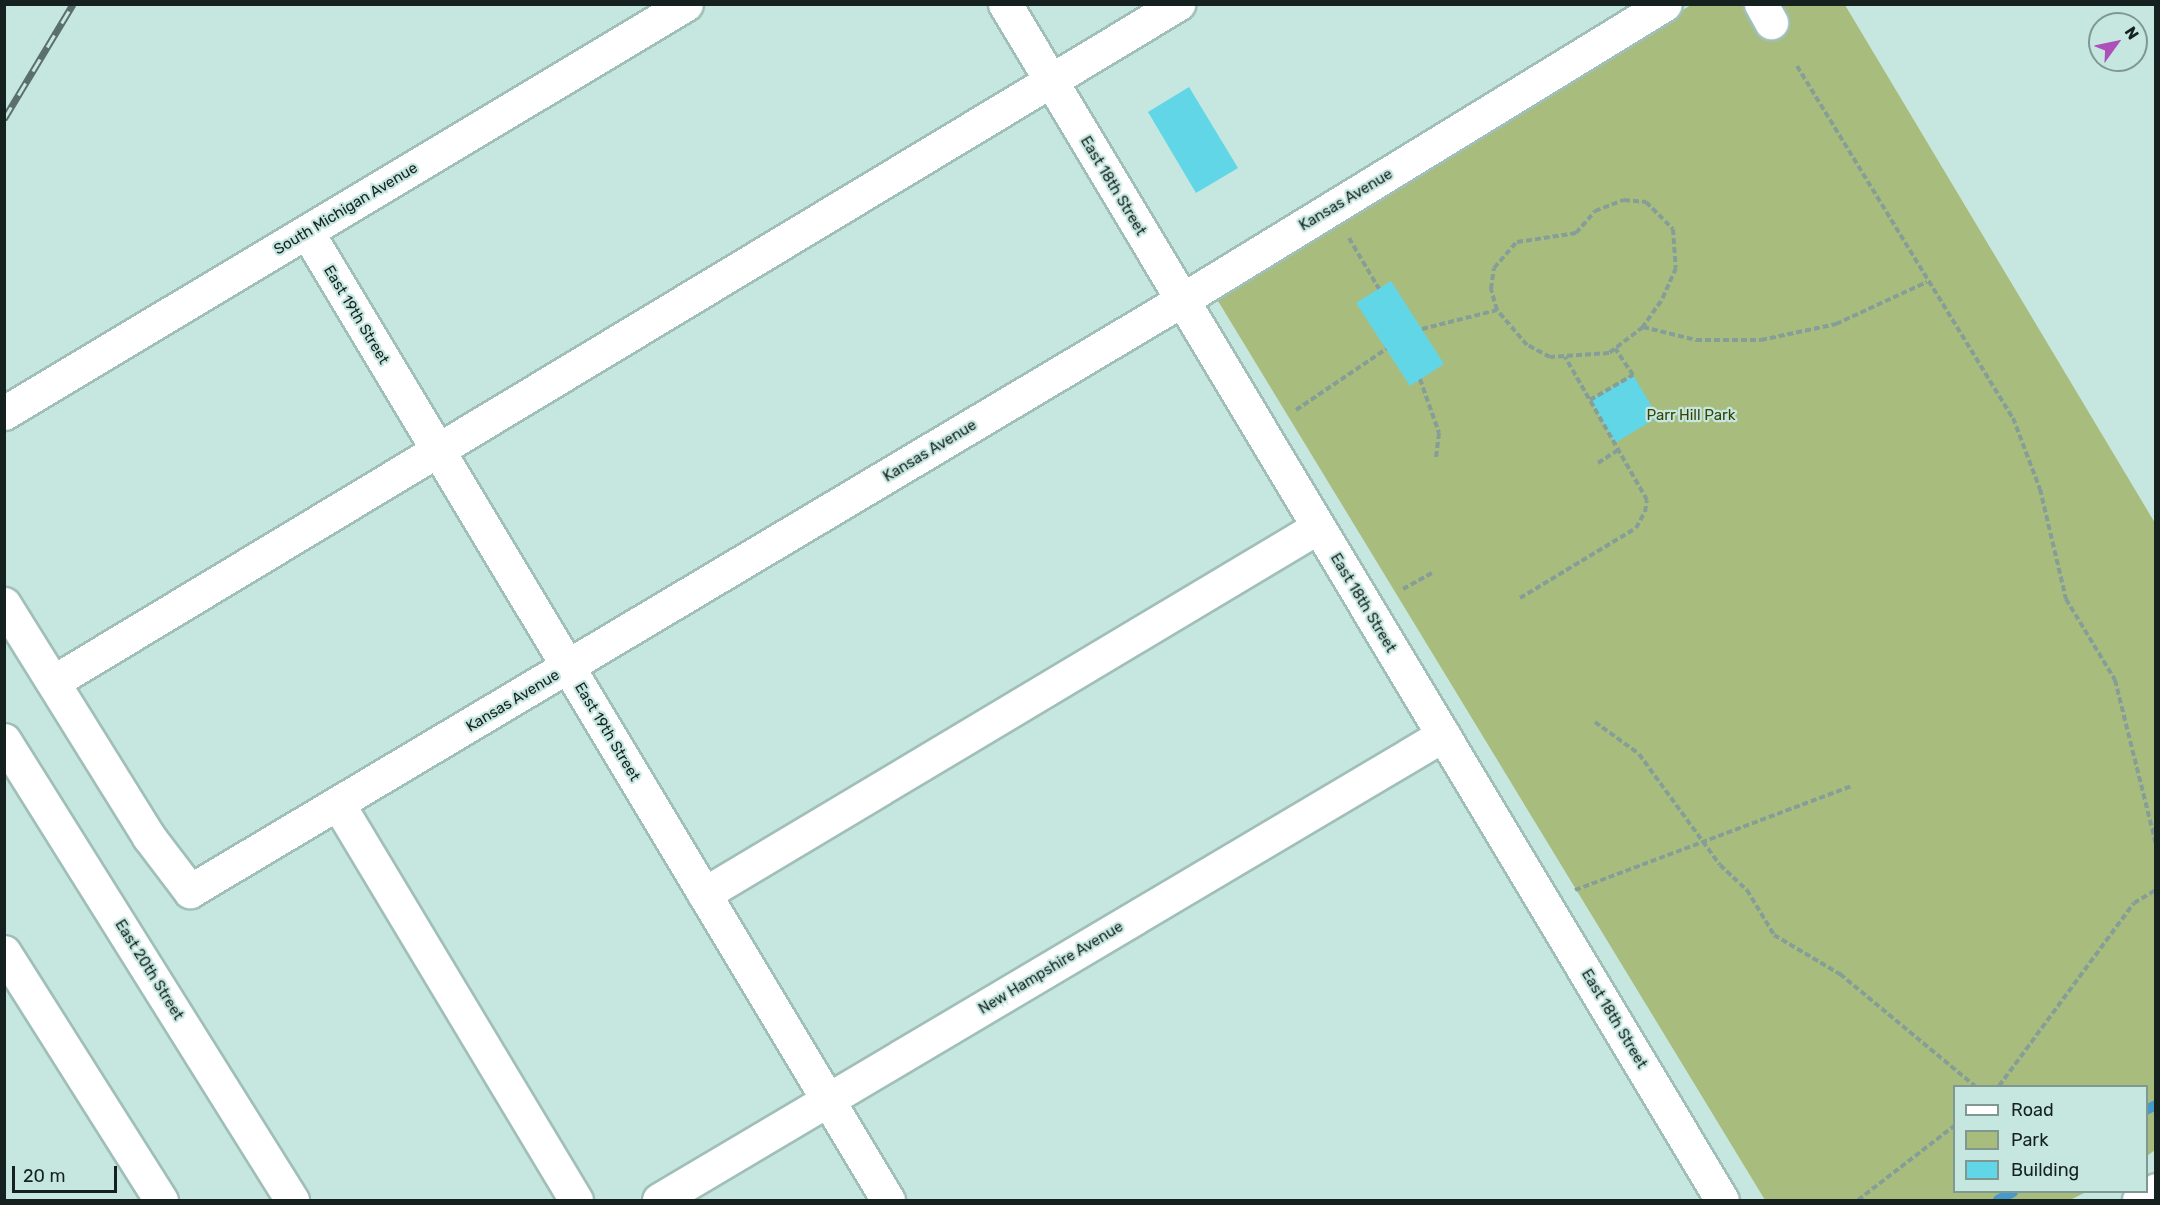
<!DOCTYPE html>
<html>
<head>
<meta charset="utf-8">
<style>
  body { margin:0 }
  #map { position:relative; width:2160px; height:1205px; overflow:hidden; background:#c6e7df; font-family:Rubik,sans-serif }
  div>[style] { position:absolute }
  .green>* { inset:0; background:#a8bc7d }
  .stream>* { height:10px; margin:-5px; padding:0 5px; transform-origin:5px; border-radius:5px; background:#479aca }
  .building>* { inset:0; background:#61d6e7 }
  .path>* { height:4px; margin-top:-2px; transform-origin:0; background:repeating-linear-gradient(90deg,#859e98 0 6px,transparent 0 9px) }
  .roads { filter:drop-shadow(2px 0 #a0bfb8) drop-shadow(-2px 0 #a0bfb8) drop-shadow(0 2px #a0bfb8) drop-shadow(0 -2px #a0bfb8) }
  .minor>* { height:33px; margin:-16.5px; padding:0 16.5px; transform-origin:16.5px; border-radius:16.5px; background:#fff }
  .major>* { height:33px; margin:-16.5px; padding:0 16.5px; transform-origin:16.5px; border-radius:16.5px; background:#fff }
  .rail>* { height:7px; margin-top:-3.5px; transform-origin:0; background:repeating-linear-gradient(90deg,#c6e7df 0 14px,#5b6f6b 0 28px); box-sizing:border-box; border-block:2px solid #5b6f6b }
  span { translate:-50% -50%; white-space:nowrap; text-align:center; line-height:1.15; -webkit-text-stroke:4.5px #c6e7df; paint-order:stroke }
  .street-label { font-size:15px; color:#15211f }
  .park-label { font-size:15px; color:#354307 }
  .frame { position:absolute; inset:0; border:6px solid #15211f; pointer-events:none }
  .legend { position:absolute; left:1953px; top:1085px; width:195px; height:108px; box-sizing:border-box; background:#c6e7df; border:2px solid #7f9892; margin:0; padding:8px 10px; list-style:none; font-size:18px; color:#15211f }
  .legend li { display:flex; align-items:center; gap:12px; height:30px }
  .legend b { width:30px; border:2px solid #7f9892 }
  .north { position:absolute; left:2088px; top:12px; width:60px; height:60px; box-sizing:border-box; background:#c6e7df; border:2px solid #7f9892; border-radius:50%; rotate:57deg; font-size:16px; font-weight:700; line-height:24px; text-align:center; color:#15211f }
  .north::after { content:''; display:block; margin:auto; width:21px; height:27px; background:#ad50ba; clip-path:polygon(50% 0,100% 100%,50% 72%,0 100%) }
  .scale { position:absolute; left:12px; top:1166px; width:105px; height:27px; box-sizing:border-box; border:3px solid #15211f; border-top:0; padding-left:8px; font-size:18px; line-height:21px; white-space:nowrap; color:#15211f; -webkit-text-stroke:4px #c6e7df; paint-order:stroke }
</style>
</head>
<body>
<div id="map">
  <div class="green">
    <div style="clip-path:polygon(1691px 5px,1845px 5px,2155px 523px,2155px 1150px,2147px 1156px,2146px 1086px,1954px 1086px,1954px 1192px,2086px 1192px,2070px 1200px,1765px 1200px,1215px 296px)"></div>
  </div>
  <div class="stream">
    <div style="left:2146px;top:1110px;width:11px;rotate:-27deg"></div>
    <div style="left:1998px;top:1200px;width:17px;rotate:-28deg"></div>
  </div>
  <div class="building">
    <div style="clip-path:polygon(1189px 87px,1238px 168px,1196px 193px,1148px 112px)"></div>
    <div style="clip-path:polygon(1391px 281px,1444px 364px,1410px 386px,1356px 303px)"></div>
    <div style="clip-path:polygon(1633px 375px,1658px 417px,1615px 443px,1590px 400px)"></div>
  </div>
  <div class="path">
    <div style="left:1797px;top:66px;width:413px;rotate:58.5deg"></div>
    <div style="left:2013px;top:418px;width:76px;rotate:69.2deg"></div>
    <div style="left:2040px;top:489px;width:113px;rotate:76.7deg"></div>
    <div style="left:2066px;top:599px;width:95px;rotate:58.8deg"></div>
    <div style="left:2115px;top:680px;width:169px;rotate:76deg"></div>
    <div style="left:1624px;top:200px;width:22px;rotate:5deg"></div>
    <div style="left:1646px;top:202px;width:38px;rotate:45deg"></div>
    <div style="left:1673px;top:229px;width:39px;rotate:86deg"></div>
    <div style="left:1676px;top:268px;width:36px;rotate:114deg"></div>
    <div style="left:1661px;top:301px;width:32px;rotate:125deg"></div>
    <div style="left:1643px;top:327px;width:43px;rotate:142.6deg"></div>
    <div style="left:1609px;top:353px;width:59px;rotate:176.1deg"></div>
    <div style="left:1550px;top:357px;width:26px;rotate:-152deg"></div>
    <div style="left:1527px;top:345px;width:46px;rotate:-130.6deg"></div>
    <div style="left:1497px;top:310px;width:22px;rotate:-106deg"></div>
    <div style="left:1491px;top:289px;width:21px;rotate:-82deg"></div>
    <div style="left:1494px;top:268px;width:35px;rotate:-49deg"></div>
    <div style="left:1517px;top:242px;width:60px;rotate:-8.7deg"></div>
    <div style="left:1576px;top:233px;width:29px;rotate:-49deg"></div>
    <div style="left:1595px;top:211px;width:31px;rotate:-21deg"></div>
    <div style="left:1349px;top:238px;width:59px;rotate:59.5deg"></div>
    <div style="left:1643px;top:327px;width:55px;rotate:13.8deg"></div>
    <div style="left:1696px;top:340px;width:65px"></div>
    <div style="left:1761px;top:340px;width:77px;rotate:-12deg"></div>
    <div style="left:1836px;top:324px;width:100px;rotate:-24.8deg"></div>
    <div style="left:1422px;top:329px;width:77px;rotate:-14.2deg"></div>
    <div style="left:1420px;top:379px;width:57px;rotate:70.6deg"></div>
    <div style="left:1439px;top:433px;width:25px;rotate:97deg"></div>
    <div style="left:1590px;top:400px;width:50px;rotate:-30.2deg"></div>
    <div style="left:1633px;top:375px;width:32px;rotate:-124deg"></div>
    <div style="left:1296px;top:410px;width:109px;rotate:-34.1deg"></div>
    <div style="left:1598px;top:463px;width:24px;rotate:-33deg"></div>
    <div style="left:1403px;top:589px;width:33px;rotate:-29deg"></div>
    <div style="left:1520px;top:598px;width:135px;rotate:-31.1deg"></div>
    <div style="left:1636px;top:528px;width:18px;rotate:-61deg"></div>
    <div style="left:1645px;top:512px;width:12px;rotate:-81deg"></div>
    <div style="left:1647px;top:500px;width:165px;rotate:-119.8deg"></div>
    <div style="left:1595px;top:722px;width:54px;rotate:36deg"></div>
    <div style="left:1639px;top:754px;width:137px;rotate:53.9deg"></div>
    <div style="left:1720px;top:865px;width:37px;rotate:43deg"></div>
    <div style="left:1747px;top:890px;width:52px;rotate:59deg"></div>
    <div style="left:1774px;top:935px;width:77px;rotate:30.6deg"></div>
    <div style="left:1840px;top:974px;width:175px;rotate:39.7deg"></div>
    <div style="left:1575px;top:890px;width:296px;rotate:-20.6deg"></div>
    <div style="left:1999px;top:1086px;width:227px;rotate:-53.6deg"></div>
    <div style="left:2134px;top:903px;width:26px;rotate:-31deg"></div>
    <div style="left:1858px;top:1200px;width:121px;rotate:-37.6deg"></div>
  </div>
  <div class="roads">
    <div class="minor">
      <div style="left:1005px;top:4px;width:1394px;rotate:59.06deg"></div>
      <div style="left:1761px;top:4px;width:21px;rotate:61deg"></div>
      <div style="left:307px;top:232px;width:1129px;rotate:59.03deg"></div>
      <div style="left:4px;top:413px;width:795px;rotate:-30.95deg"></div>
      <div style="left:4px;top:604px;width:274px;rotate:58.1deg"></div>
      <div style="left:149px;top:837px;width:68px;rotate:52.8deg"></div>
      <div style="left:190px;top:891px;width:1155px;rotate:-30.79deg"></div>
      <div style="left:1182px;top:300px;width:566px;rotate:-31.5deg"></div>
      <div style="left:53px;top:682px;width:1314px;rotate:-31.08deg"></div>
      <div style="left:338px;top:804px;width:462px;rotate:59deg"></div>
      <div style="left:704px;top:894px;width:715px;rotate:-30.87deg"></div>
      <div style="left:4px;top:952px;width:294px;rotate:57.7deg"></div>
      <div style="left:659px;top:1200px;width:912px;rotate:-30.67deg"></div>
      <div style="left:2139px;top:1200px;width:20px;rotate:-30deg"></div>
    </div>
    <div class="major">
      <div style="left:4px;top:740px;width:543px;rotate:57.95deg"></div>
    </div>
  </div>
  <div class="rail">
    <div style="left:4px;top:119px;width:134px;rotate:-59deg"></div>
  </div>
  <div class="street-label">
    <span style="left:1113px;top:186px;rotate:59deg">East 18th Street</span>
    <span style="left:1346px;top:200px;rotate:-31deg">Kansas Avenue</span>
    <span style="left:346px;top:209px;rotate:-31deg">South Michigan Avenue</span>
    <span style="left:356px;top:315px;rotate:59deg">East 19th Street</span>
    <span style="left:930px;top:451px;rotate:-31deg">Kansas Avenue</span>
    <span style="left:1363px;top:603px;rotate:59deg">East 18th Street</span>
    <span style="left:513px;top:701px;rotate:-31deg">Kansas Avenue</span>
    <span style="left:607px;top:732px;rotate:59deg">East 19th Street</span>
    <span style="left:1051px;top:968px;rotate:-31deg">New Hampshire Avenue</span>
    <span style="left:149px;top:970px;rotate:58deg">East 20th Street</span>
    <span style="left:1614px;top:1019px;rotate:59deg">East 18th Street</span>
  </div>
  <div class="park-label">
    <span style="left:1691px;top:416px">Parr Hill Park</span>
  </div>
  <div class="frame"></div>
  <ul class="legend">
  <li><b style="height:8px;background:#fff"></b>Road</li>
  <li><b style="height:16px;background:#a8bc7d"></b>Park</li>
  <li><b style="height:16px;background:#61d6e7"></b>Building</li>
  </ul>
  <div class="north">N</div>
  <div class="scale">20 m</div>
</div>
</body>
</html>
